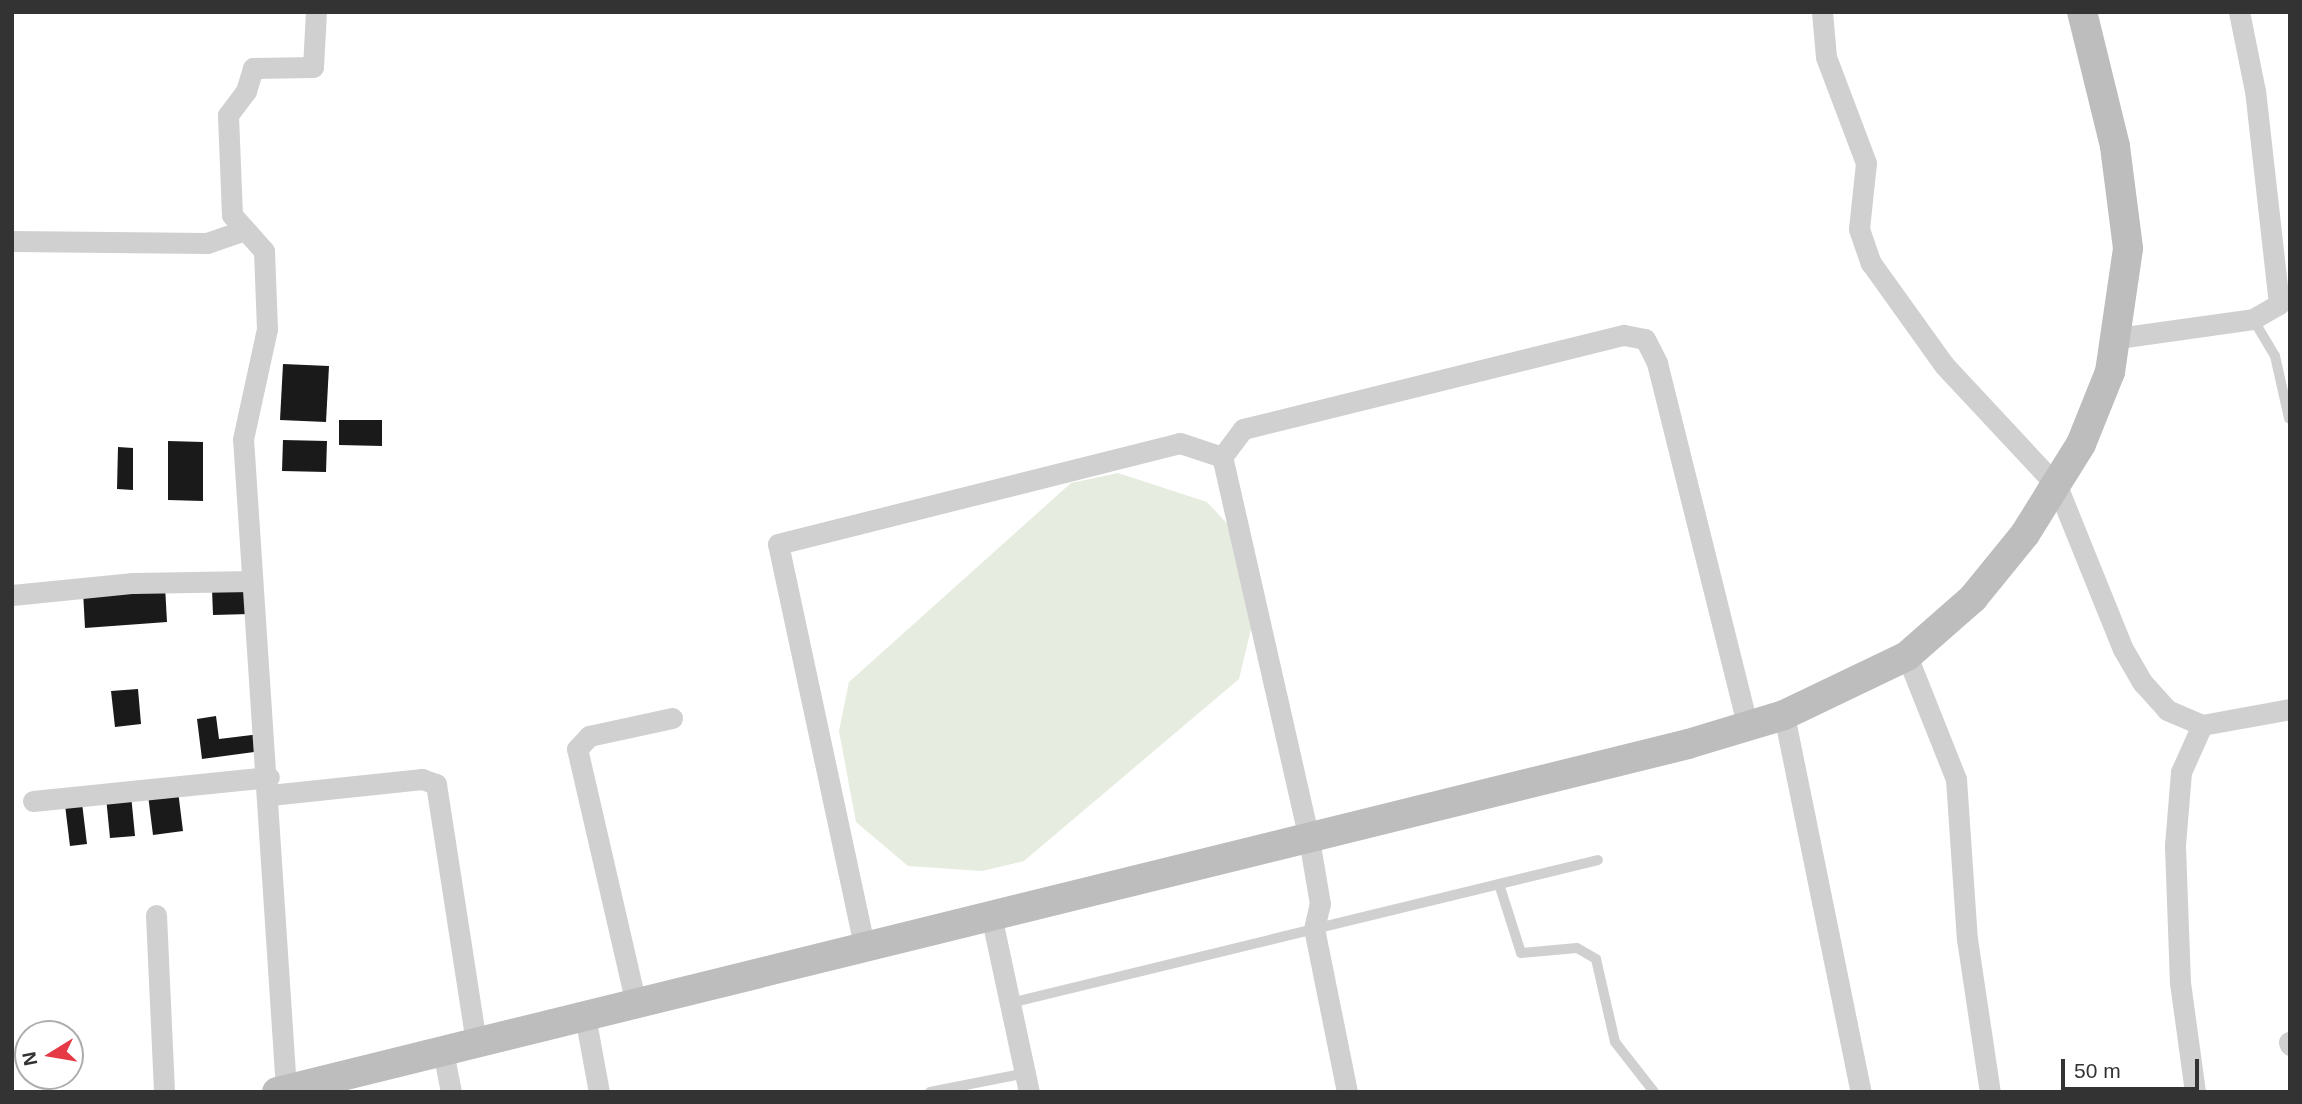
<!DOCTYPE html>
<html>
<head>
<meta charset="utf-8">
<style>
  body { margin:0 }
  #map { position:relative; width:2302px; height:1104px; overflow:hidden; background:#fff; font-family:Arial,sans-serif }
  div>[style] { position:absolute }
  .green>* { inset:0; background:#e6ecdf }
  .building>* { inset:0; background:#1a1a1a }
  .lane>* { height:10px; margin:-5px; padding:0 5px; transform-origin:5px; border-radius:5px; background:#d0d0d0 }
  .street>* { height:21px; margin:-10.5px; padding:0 10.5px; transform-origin:10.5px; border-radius:10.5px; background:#d0d0d0 }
  .secondary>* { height:30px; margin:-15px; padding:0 15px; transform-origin:15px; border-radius:15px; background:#bdbdbd }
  span { translate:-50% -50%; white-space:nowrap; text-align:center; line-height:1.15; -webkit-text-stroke:7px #fff; paint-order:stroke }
  .frame { position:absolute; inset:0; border:14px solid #333; pointer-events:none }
  .north { position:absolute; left:14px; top:1020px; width:70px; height:70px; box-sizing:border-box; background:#fff; border:2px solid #adadad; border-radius:50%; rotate:259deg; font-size:19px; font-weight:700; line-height:28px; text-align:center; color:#333 }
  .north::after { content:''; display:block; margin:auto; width:24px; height:32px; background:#e63946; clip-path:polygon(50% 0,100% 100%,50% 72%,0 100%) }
  .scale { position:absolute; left:2061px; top:1059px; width:138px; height:32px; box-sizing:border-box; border:4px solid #333; border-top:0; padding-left:9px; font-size:21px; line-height:24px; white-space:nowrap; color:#333; -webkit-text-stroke:5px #fff; paint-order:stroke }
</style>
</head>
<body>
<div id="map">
  <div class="green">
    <div style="clip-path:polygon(1118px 473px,1207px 502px,1233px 530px,1252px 625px,1239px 679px,1024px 861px,982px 871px,908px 866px,856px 822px,839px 731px,849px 682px,1071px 483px)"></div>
  </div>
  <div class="building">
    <div style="clip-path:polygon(283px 364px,329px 366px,326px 422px,280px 420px)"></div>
    <div style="clip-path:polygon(339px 420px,382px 420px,382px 446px,339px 445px)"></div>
    <div style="clip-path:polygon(283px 440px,327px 441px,326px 472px,282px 471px)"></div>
    <div style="clip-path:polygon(168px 441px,203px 442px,203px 501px,168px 500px)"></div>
    <div style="clip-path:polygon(118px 447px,133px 448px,133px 490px,117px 489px)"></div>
    <div style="clip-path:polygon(165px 586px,167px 622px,85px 628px,83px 591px)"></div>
    <div style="clip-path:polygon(248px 587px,250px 614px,213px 615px,212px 589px)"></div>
    <div style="clip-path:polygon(138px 689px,141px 724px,115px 727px,111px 691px)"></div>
    <div style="clip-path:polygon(216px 716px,219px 739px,260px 734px,262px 751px,202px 759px,197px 719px)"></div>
    <div style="clip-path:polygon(178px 791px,183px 831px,153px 835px,148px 795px)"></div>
    <div style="clip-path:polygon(131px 795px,135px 836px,110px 838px,106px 797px)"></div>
    <div style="clip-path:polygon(82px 803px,87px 844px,70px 846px,65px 805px)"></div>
  </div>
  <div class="lane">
    <div style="left:2253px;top:319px;width:43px;rotate:59.3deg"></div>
    <div style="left:2275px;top:356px;width:64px;rotate:77.3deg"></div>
    <div style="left:1499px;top:884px;width:72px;rotate:72.3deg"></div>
    <div style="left:1521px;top:953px;width:56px;rotate:-5.1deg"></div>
    <div style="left:1577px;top:948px;width:22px;rotate:30deg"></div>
    <div style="left:1596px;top:959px;width:85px;rotate:77.1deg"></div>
    <div style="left:1615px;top:1042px;width:63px;rotate:52deg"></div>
    <div style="left:1010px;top:1003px;width:605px;rotate:-13.67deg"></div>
    <div style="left:930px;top:1092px;width:98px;rotate:-11.2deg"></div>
  </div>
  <div class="street">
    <div style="left:1822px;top:12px;width:45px;rotate:84.9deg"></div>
    <div style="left:1826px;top:57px;width:113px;rotate:69.3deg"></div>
    <div style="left:1866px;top:163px;width:66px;rotate:96.1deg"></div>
    <div style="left:1859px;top:229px;width:36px;rotate:71deg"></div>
    <div style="left:1871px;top:263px;width:125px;rotate:54.4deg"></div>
    <div style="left:1944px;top:365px;width:166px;rotate:47deg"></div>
    <div style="left:2057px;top:486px;width:176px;rotate:68deg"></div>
    <div style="left:2123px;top:649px;width:39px;rotate:60deg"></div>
    <div style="left:2143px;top:683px;width:36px;rotate:48deg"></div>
    <div style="left:2167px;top:710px;width:38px;rotate:23deg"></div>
    <div style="left:2202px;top:725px;width:89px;rotate:-10.3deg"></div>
    <div style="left:12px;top:241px;width:195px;rotate:0.6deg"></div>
    <div style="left:207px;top:243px;width:39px;rotate:-19deg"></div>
    <div style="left:2118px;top:338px;width:136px;rotate:-8deg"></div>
    <div style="left:2253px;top:319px;width:30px;rotate:-30deg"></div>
    <div style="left:2279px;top:304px;width:214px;rotate:-96.4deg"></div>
    <div style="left:2255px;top:91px;width:81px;rotate:-101.4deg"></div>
    <div style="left:12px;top:595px;width:122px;rotate:-5.7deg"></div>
    <div style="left:133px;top:583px;width:119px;rotate:-1deg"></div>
    <div style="left:1907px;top:656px;width:132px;rotate:68.3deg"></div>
    <div style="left:1956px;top:779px;width:160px;rotate:86.1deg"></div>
    <div style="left:1967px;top:939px;width:155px;rotate:81.5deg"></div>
    <div style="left:1784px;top:715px;width:385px;rotate:78.5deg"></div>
    <div style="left:270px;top:795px;width:153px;rotate:-6deg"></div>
    <div style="left:422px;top:779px;width:15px;rotate:20deg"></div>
    <div style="left:436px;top:784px;width:262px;rotate:81.2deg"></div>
    <div style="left:33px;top:801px;width:237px;rotate:-5.8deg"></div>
    <div style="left:156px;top:915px;width:177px;rotate:87.4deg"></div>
    <div style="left:991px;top:915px;width:181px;rotate:77.9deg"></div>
    <div style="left:864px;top:945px;width:410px;rotate:-102.1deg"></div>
    <div style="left:778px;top:544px;width:414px;rotate:-14.1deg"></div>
    <div style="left:1180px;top:443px;width:44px;rotate:18.4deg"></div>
    <div style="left:636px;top:1004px;width:262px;rotate:-103deg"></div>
    <div style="left:577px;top:749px;width:18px;rotate:-47deg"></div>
    <div style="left:589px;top:736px;width:85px;rotate:-12.2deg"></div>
    <div style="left:585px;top:1016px;width:77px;rotate:79.6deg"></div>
    <div style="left:2289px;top:1042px;width:3px;rotate:72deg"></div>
    <div style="left:443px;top:1051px;width:42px;rotate:79deg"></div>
    <div style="left:286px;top:1089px;width:651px;rotate:-93.78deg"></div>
    <div style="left:243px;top:439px;width:113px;rotate:-77.7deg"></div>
    <div style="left:267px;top:329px;width:78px;rotate:-92.2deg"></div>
    <div style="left:264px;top:251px;width:48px;rotate:-131.6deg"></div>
    <div style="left:232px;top:215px;width:100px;rotate:-92.3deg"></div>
    <div style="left:228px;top:115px;width:30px;rotate:-53deg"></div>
    <div style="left:246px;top:91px;width:24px;rotate:-73deg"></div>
    <div style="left:253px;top:68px;width:60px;rotate:-1deg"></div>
    <div style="left:313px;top:67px;width:55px;rotate:-86.9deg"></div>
    <div style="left:1347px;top:1092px;width:166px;rotate:-101.4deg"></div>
    <div style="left:1314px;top:929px;width:26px;rotate:-77deg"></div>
    <div style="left:1320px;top:904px;width:66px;rotate:-99.6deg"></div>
    <div style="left:1309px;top:839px;width:392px;rotate:-102.8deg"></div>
    <div style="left:1222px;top:457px;width:35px;rotate:-53deg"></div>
    <div style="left:1243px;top:429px;width:392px;rotate:-13.9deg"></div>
    <div style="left:1624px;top:335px;width:21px;rotate:11deg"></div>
    <div style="left:1645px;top:339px;width:27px;rotate:63deg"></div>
    <div style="left:1657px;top:363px;width:376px;rotate:76deg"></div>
    <div style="left:2195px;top:1092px;width:110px;rotate:-97.8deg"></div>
    <div style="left:2180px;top:983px;width:138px;rotate:-92.1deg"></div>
    <div style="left:2175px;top:845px;width:73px;rotate:-85.3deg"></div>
    <div style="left:2181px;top:772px;width:51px;rotate:-65.9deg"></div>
  </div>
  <div class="secondary">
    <div style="left:277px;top:1092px;width:1453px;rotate:-13.85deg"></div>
    <div style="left:1688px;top:744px;width:100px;rotate:-16.8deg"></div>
    <div style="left:1784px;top:715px;width:136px;rotate:-25.6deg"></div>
    <div style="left:1907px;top:656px;width:88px;rotate:-41.3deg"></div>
    <div style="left:1973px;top:598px;width:82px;rotate:-50.9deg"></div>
    <div style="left:2025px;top:534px;width:106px;rotate:-58.1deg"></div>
    <div style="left:2081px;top:444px;width:78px;rotate:-68.1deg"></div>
    <div style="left:2110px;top:372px;width:125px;rotate:-81.7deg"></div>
    <div style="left:2128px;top:248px;width:103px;rotate:-97.3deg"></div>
    <div style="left:2115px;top:146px;width:138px;rotate:-103.8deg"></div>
  </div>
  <div class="frame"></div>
  <div class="north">N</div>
  <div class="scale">50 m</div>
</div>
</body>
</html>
